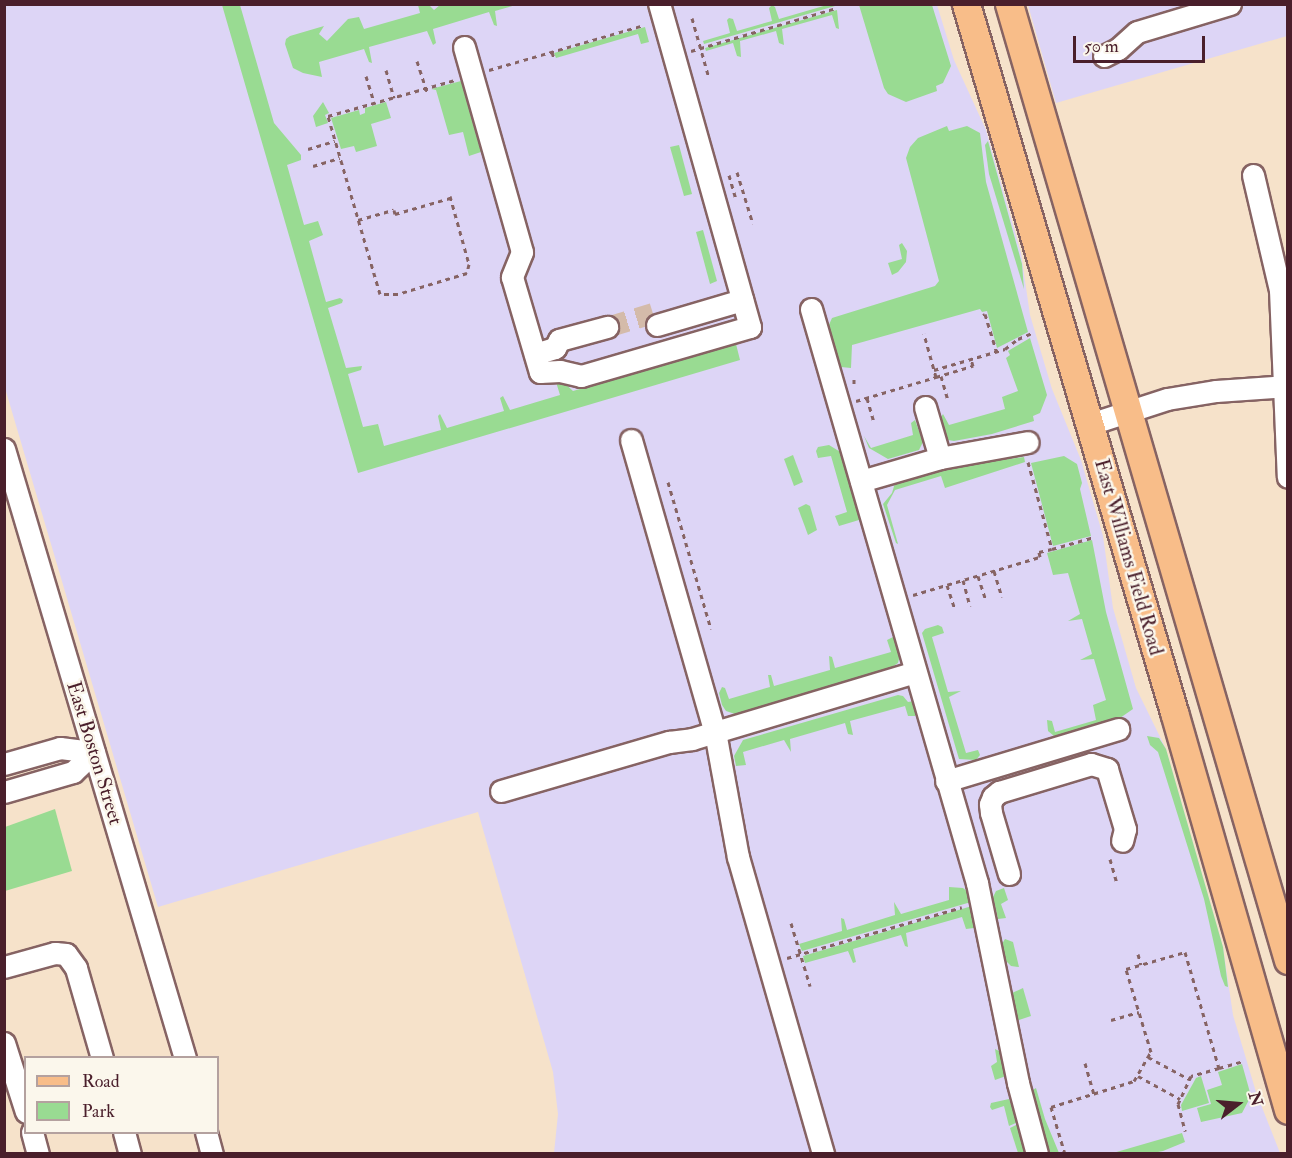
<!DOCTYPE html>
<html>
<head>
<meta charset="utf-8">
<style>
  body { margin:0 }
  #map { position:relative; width:1292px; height:1158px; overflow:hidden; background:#f6e2ca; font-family:"IM FELL Double Pica",serif }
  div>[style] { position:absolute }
  .built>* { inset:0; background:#ddd5f6 }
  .green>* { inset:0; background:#99db92 }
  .minor-tunnel>* { height:21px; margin-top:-10.5px; transform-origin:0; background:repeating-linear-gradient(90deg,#d4bbaa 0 21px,transparent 0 31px) }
  .path>* { height:3px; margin-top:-1.5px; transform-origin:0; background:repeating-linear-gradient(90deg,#866363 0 4.5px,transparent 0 9px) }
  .roads { filter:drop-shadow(2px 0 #866363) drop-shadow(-2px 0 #866363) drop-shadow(0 2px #866363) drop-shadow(0 -2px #866363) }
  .minor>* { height:21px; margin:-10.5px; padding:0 10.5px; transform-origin:10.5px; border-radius:10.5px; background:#fff }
  .major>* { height:27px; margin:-13.5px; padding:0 13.5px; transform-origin:13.5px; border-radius:13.5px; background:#f8bd89 }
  span { translate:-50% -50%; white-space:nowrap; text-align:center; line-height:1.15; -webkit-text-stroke:5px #fbf7ec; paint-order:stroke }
  .street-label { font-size:20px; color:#4a1f2b }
  .frame { position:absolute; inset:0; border:6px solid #4a1f2b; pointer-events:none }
  .legend { position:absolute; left:24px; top:1056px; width:195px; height:78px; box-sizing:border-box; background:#fbf7ec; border:2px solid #b4a19f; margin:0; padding:8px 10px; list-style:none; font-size:18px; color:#4a1f2b }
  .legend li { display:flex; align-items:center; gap:12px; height:30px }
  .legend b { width:30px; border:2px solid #b4a19f }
  .north { position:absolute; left:1208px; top:1074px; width:60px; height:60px; -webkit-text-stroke:4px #fbf7ec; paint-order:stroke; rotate:74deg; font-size:16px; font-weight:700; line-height:24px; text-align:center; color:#4a1f2b }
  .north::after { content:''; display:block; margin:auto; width:21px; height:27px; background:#4a1f2b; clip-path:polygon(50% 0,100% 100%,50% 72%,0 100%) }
  .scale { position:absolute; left:1073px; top:36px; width:132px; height:27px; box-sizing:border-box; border:3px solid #4a1f2b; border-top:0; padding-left:8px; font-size:18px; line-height:21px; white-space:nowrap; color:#4a1f2b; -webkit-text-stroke:4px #fbf7ec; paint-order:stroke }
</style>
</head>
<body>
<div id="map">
  <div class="built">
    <div style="clip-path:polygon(5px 5px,937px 5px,954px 60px,986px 130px,1021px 253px,1030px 315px,1052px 389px,1081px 460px,1103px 536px,1113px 608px,1136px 688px,1166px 749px,1223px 947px,1233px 1015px,1256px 1092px,1280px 1153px,554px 1153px,558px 1114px,553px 1072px,478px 812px,158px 907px,5px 388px)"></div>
    <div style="clip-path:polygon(1028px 5px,1287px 5px,1287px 36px,1056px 103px)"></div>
  </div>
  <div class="green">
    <div style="clip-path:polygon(222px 5px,240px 5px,274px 123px,301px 155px,301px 160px,287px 165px,304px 225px,318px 221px,323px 235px,309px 241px,326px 302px,340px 298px,343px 300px,342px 303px,328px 308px,346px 368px,362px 366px,361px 370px,348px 374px,363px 427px,378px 424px,384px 446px,441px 430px,438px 416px,440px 414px,447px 428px,504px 411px,500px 398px,503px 396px,510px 410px,560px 395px,556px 382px,560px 379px,573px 391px,736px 344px,740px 360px,358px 473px)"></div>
    <div style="clip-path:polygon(418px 5px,429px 5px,434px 10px,440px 5px,516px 5px,495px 11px,497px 26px,494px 25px,489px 12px,433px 29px,436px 43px,433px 45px,427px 31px,369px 47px,372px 63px,369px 62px,364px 49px,319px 62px,322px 77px,303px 73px,293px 68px,285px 44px,286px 39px,290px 36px,324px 26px,319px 34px,327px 41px,348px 19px,359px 17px,364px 29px,420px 13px)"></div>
    <div style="clip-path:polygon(772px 5px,775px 7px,779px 19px,827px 5px,835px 6px,704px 44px,703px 41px,730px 33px,727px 20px,729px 18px,733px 19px,737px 31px,772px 21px,769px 8px)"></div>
    <div style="clip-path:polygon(859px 5px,932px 5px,951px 66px,943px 83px,936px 86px,937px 91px,906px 102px,888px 94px,884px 88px)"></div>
    <div style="clip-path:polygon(837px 10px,839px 29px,836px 28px,832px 15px,782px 29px,784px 45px,779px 43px,776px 31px,740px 41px,741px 57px,737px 56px,733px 43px,706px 51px,705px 48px)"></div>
    <div style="clip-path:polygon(645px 27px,649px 42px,641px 44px,638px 34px,556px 58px,554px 53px)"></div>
    <div style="clip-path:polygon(461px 81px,481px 152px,469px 156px,463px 132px,449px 135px,436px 90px,431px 89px)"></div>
    <div style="clip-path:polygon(323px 102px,329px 113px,325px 115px,328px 123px,316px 127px,313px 116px)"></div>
    <div style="clip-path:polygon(386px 102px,391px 118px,371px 124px,377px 146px,356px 152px,354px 146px,341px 149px,331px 118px,359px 110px,360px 115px,365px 113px,365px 108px)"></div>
    <div style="clip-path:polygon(947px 126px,949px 131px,967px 126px,980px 133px,986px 182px,1028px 332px,997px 348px,987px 311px,982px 312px,980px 309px,852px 345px,851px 368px,841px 367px,841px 374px,828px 327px,832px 318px,935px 286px,939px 281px,906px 158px,910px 147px,918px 138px)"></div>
    <div style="clip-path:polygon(988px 141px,1022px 264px,1024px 289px,989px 174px,985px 145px)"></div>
    <div style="clip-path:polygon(679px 145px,692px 194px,684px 196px,670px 147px)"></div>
    <div style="clip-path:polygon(703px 230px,717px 281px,710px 284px,696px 232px)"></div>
    <div style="clip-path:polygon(902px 243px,907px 251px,906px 262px,898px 272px,892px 275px,888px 263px,902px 259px,899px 245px)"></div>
    <div style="clip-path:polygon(1030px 338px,1047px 395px,1040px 413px,1033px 416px,1034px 421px,992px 434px,954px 441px,948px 440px,943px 434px,939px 420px,943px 414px,949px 425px,1005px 409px,1002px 397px,1018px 391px,1006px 358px,1010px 355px,1008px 351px)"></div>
    <div style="clip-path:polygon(915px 420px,923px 442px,919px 450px,888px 459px,869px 448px,864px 436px,871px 448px,913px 435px,911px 423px)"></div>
    <div style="clip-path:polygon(829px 445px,842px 453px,860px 516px,859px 520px,839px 526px,835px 516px,847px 512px,831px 456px,818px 458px,816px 451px,818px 447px)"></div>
    <div style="clip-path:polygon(793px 455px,803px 482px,794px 486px,784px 459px)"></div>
    <div style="clip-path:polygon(1064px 456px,1077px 464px,1082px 483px,1080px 489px,1091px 536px,1053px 546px,1031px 463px)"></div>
    <div style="clip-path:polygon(1024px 457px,1025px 462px,945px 488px,941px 476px,895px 490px,887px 505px,898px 544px,896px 543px,883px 504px,892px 493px,895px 483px,963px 465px)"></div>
    <div style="clip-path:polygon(806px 504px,810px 506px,817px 530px,808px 535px,798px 508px)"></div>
    <div style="clip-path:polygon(1092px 540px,1106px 612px,1133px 709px,1120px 718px,1054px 736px,1048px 731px,1047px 720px,1052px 721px,1055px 732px,1096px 720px,1093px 705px,1106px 700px,1094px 659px,1080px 660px,1092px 654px,1082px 619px,1068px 621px,1080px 614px,1068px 573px,1053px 575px,1047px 553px)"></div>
    <div style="clip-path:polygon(938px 625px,942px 627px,944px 633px,932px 637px,948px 692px,961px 691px,949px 697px,966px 753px,978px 750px,980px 755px,976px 760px,959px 759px,922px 633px,925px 629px)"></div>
    <div style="clip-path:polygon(893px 637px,896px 639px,900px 654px,898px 663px,889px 669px,735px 714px,726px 711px,722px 705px,719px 693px,722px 687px,725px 688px,729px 699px,770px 687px,768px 675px,771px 675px,774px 686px,830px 670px,829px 656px,832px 657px,835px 668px,891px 652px,887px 640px)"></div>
    <div style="clip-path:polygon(898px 695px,903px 696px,908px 702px,914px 701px,917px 711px,915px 716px,908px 716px,905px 706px,850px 721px,853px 735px,848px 734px,845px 723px,790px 739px,791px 752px,784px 740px,743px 752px,746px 765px,736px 766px,734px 756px,743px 740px)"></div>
    <div style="clip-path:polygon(1147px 736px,1159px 738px,1166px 749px,1223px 947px,1228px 987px,1225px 986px,1221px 976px,1204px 899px,1158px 752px,1150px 745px)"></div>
    <div style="clip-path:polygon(55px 809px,72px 871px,5px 891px,5px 827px)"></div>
    <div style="clip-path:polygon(949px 887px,963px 888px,969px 893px,971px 902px,802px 951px,799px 944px,842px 931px,841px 918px,844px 919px,847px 930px,895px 915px,894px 902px,901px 914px,949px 900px)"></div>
    <div style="clip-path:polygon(1004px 888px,1008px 900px,1001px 904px,1006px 918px,998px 919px,993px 897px,996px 891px)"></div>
    <div style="clip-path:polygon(972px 906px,974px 928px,966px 929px,962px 917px,906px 933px,908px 947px,905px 946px,901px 935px,853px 949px,856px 962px,853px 963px,848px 951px,805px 963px,803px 956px)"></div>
    <div style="clip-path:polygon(1005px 939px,1013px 942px,1019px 967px,1011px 966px,1005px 960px,1002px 944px)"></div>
    <div style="clip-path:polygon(1023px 988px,1031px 1016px,1019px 1020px,1016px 1018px,1012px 993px)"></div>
    <div style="clip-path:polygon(995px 1049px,1001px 1052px,1006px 1076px,995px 1080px,991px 1066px,997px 1062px)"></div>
    <div style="clip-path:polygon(1242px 1064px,1251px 1096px,1242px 1113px,1201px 1122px,1197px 1108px,1211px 1104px,1207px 1090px,1222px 1085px,1218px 1072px)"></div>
    <div style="clip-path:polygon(1201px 1076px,1209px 1103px,1182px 1111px,1181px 1105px,1196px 1078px)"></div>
    <div style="clip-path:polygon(1036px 1088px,1045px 1119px,1059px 1153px,1049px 1153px,1031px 1091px)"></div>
    <div style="clip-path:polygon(1009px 1099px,1018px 1122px,1009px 1126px,1004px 1106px,992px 1110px,990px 1107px,991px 1103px)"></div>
    <div style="clip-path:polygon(1018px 1124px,1027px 1153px,1018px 1153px,1010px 1128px)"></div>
    <div style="clip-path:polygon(1182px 1133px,1185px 1142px,1163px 1151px,1153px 1153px,1113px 1153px)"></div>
  </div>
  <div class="minor-tunnel">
    <div style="left:607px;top:327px;width:48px;rotate:-16.9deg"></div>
  </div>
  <div class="path">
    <div style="left:692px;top:18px;width:62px;rotate:74.2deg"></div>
    <div style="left:691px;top:51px;width:151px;rotate:-16.5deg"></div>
    <div style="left:552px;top:52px;width:6px;rotate:72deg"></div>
    <div style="left:417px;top:61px;width:33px;rotate:72deg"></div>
    <div style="left:386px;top:70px;width:29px;rotate:74deg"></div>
    <div style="left:489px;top:70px;width:161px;rotate:-16.2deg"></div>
    <div style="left:366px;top:76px;width:28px;rotate:73deg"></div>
    <div style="left:308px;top:149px;width:28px;rotate:-17deg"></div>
    <div style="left:313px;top:166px;width:28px;rotate:-17deg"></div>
    <div style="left:737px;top:172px;width:54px;rotate:72.9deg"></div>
    <div style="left:729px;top:175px;width:25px;rotate:74deg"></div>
    <div style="left:450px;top:196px;width:71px;rotate:74.4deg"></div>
    <div style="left:469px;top:264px;width:9px;rotate:103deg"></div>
    <div style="left:467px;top:273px;width:72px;rotate:163.1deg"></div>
    <div style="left:398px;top:294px;width:18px;rotate:180deg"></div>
    <div style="left:380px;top:294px;width:185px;rotate:-106.3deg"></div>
    <div style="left:328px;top:116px;width:132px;rotate:-15.8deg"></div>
    <div style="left:358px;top:220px;width:37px;rotate:-16deg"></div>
    <div style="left:394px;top:210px;width:4px;rotate:76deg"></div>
    <div style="left:395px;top:214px;width:57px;rotate:-16.2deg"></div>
    <div style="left:983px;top:315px;width:2px;rotate:-27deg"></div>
    <div style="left:985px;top:314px;width:39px;rotate:73deg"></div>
    <div style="left:934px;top:370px;width:74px;rotate:-16.5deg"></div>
    <div style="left:1005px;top:349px;width:16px;rotate:-38deg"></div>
    <div style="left:1018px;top:339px;width:15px;rotate:-23deg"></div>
    <div style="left:941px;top:376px;width:25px;rotate:74deg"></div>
    <div style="left:936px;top:377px;width:39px;rotate:-17deg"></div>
    <div style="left:973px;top:366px;width:7px;rotate:-106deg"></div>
    <div style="left:854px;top:384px;width:9px;rotate:-90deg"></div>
    <div style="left:867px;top:398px;width:25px;rotate:74deg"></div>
    <div style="left:856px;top:401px;width:84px;rotate:-16.7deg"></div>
    <div style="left:936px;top:377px;width:45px;rotate:-105.6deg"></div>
    <div style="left:1028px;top:462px;width:90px;rotate:74.6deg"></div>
    <div style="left:1052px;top:549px;width:44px;rotate:-15.9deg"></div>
    <div style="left:668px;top:482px;width:153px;rotate:73.7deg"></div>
    <div style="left:994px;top:571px;width:27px;rotate:73deg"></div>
    <div style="left:978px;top:576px;width:26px;rotate:72deg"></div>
    <div style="left:963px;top:580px;width:27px;rotate:75deg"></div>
    <div style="left:947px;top:585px;width:26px;rotate:72deg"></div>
    <div style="left:913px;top:595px;width:133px;rotate:-16.7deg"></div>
    <div style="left:1040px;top:557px;width:5px;rotate:-101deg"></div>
    <div style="left:1039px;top:552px;width:13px;rotate:-13deg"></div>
    <div style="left:1110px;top:859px;width:26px;rotate:74deg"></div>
    <div style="left:791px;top:923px;width:66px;rotate:73.2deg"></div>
    <div style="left:1138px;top:954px;width:11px;rotate:75deg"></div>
    <div style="left:787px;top:958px;width:182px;rotate:-16.2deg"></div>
    <div style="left:1111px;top:1020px;width:29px;rotate:-16deg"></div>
    <div style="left:1148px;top:1057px;width:47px;rotate:28.2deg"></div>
    <div style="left:1085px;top:1063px;width:32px;rotate:74deg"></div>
    <div style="left:1219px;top:1068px;width:26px;rotate:-16deg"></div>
    <div style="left:1138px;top:1076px;width:48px;rotate:28.7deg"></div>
    <div style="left:1065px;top:1154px;width:49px;rotate:-106.6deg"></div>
    <div style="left:1051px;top:1107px;width:87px;rotate:-17.4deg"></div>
    <div style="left:1134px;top:1081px;width:34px;rotate:-60deg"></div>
    <div style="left:1151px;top:1052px;width:87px;rotate:-106.8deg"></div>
    <div style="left:1126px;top:969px;width:61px;rotate:-16.1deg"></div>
    <div style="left:1185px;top:952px;width:121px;rotate:73.7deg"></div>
    <div style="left:1219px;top:1068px;width:29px;rotate:164deg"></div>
    <div style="left:1191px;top:1076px;width:31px;rotate:115deg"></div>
    <div style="left:1178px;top:1104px;width:28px;rotate:75deg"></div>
  </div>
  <div class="roads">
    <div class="minor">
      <div style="left:464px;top:47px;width:213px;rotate:74.2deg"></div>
      <div style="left:522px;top:252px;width:27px;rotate:112deg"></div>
      <div style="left:512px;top:277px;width:99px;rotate:73.6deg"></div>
      <div style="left:540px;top:372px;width:20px;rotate:-3deg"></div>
      <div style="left:560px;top:371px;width:22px;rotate:13deg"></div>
      <div style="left:581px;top:376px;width:176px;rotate:-16.2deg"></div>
      <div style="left:750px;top:327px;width:336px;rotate:-105.7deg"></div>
      <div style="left:1104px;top:56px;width:16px;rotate:-27deg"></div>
      <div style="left:1118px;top:49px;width:25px;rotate:-42deg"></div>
      <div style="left:1137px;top:32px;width:97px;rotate:-16.8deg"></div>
      <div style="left:1253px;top:175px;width:118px;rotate:76.8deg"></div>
      <div style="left:1280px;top:290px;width:187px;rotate:87.6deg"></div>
      <div style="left:811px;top:309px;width:598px;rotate:73.87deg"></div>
      <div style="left:977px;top:883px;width:204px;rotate:78.4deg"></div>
      <div style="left:1018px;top:1083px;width:73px;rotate:75deg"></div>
      <div style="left:657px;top:325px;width:89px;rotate:-16.4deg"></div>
      <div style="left:535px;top:354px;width:21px;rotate:-17deg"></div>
      <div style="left:555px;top:348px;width:9px;rotate:-63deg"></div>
      <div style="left:559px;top:340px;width:50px;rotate:-15.2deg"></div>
      <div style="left:925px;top:407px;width:53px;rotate:73.6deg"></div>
      <div style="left:1090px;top:424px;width:81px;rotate:-18deg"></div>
      <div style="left:1167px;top:399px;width:50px;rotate:-9.3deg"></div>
      <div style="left:1216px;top:391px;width:72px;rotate:-4deg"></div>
      <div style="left:631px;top:440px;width:304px;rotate:74deg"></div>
      <div style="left:715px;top:732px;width:127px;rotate:79.6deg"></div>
      <div style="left:738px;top:857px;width:309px;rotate:74deg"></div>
      <div style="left:4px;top:449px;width:635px;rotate:73.45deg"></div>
      <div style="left:861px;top:481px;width:82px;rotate:-16.2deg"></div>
      <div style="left:940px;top:458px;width:89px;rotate:-10.3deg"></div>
      <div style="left:4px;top:764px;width:58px;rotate:-15.9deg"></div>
      <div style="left:60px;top:748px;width:34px;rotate:7deg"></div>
      <div style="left:946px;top:781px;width:180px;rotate:-16.8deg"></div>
      <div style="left:501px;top:791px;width:175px;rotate:-16.3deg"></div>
      <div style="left:669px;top:742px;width:23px;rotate:-7deg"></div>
      <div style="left:692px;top:739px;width:233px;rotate:-16.7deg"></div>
      <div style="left:4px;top:792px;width:72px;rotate:-16.2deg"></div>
      <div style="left:73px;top:772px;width:29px;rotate:-44deg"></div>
      <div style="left:1009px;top:874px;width:64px;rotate:-106.4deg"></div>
      <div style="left:991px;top:813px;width:9px;rotate:-96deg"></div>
      <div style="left:990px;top:804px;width:8px;rotate:-67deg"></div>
      <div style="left:993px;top:797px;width:8px;rotate:-40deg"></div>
      <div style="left:999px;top:792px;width:96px;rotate:-16.9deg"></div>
      <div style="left:1091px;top:764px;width:17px;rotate:17deg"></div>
      <div style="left:1107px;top:769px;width:63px;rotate:73.3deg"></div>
      <div style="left:1125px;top:829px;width:12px;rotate:104deg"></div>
      <div style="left:4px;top:967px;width:53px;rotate:-15.4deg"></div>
      <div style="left:55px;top:953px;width:11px;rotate:5deg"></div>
      <div style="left:66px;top:954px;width:17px;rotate:54deg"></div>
      <div style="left:76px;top:968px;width:94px;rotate:73.9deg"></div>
      <div style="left:4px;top:1043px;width:72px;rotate:72.3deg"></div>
      <div style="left:32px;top:1132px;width:23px;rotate:75deg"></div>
      <div style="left:124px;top:1132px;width:23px;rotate:75deg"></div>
      <div style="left:206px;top:1132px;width:23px;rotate:75deg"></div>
    </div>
    <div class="major">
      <div style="left:966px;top:4px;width:738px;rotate:73.63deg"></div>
      <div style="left:1174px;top:712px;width:414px;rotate:74deg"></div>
      <div style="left:1009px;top:4px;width:996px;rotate:73.73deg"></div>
    </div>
  </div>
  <div class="street-label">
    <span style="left:1129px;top:557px;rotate:74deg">East Williams Field Road</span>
    <span style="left:95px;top:753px;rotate:73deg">East Boston Street</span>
  </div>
  <div class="frame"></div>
  <ul class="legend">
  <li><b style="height:8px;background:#f8bd89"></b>Road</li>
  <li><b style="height:16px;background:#99db92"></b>Park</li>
  </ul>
  <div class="north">N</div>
  <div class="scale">50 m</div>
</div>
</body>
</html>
